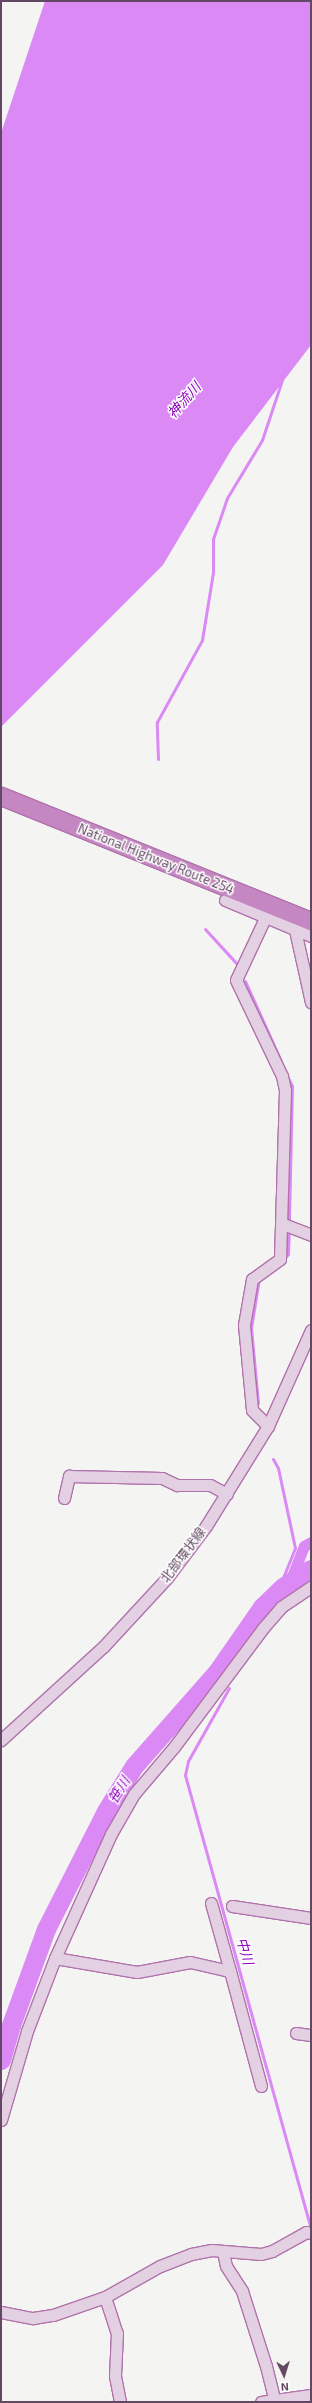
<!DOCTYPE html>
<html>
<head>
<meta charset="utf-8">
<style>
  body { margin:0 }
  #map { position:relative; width:312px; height:2403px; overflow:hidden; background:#f4f5f3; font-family:"Exo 2","Noto Sans JP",sans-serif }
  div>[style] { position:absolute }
  .water>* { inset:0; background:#db89f5 }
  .stream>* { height:3px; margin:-1.5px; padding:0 1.5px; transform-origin:1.5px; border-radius:1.5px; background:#db89f5 }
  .canal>* { height:11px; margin:-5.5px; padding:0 5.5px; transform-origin:5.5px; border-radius:5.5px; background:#db89f5 }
  .river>* { height:19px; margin:-9.5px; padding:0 9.5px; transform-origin:9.5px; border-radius:9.5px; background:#db89f5 }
  .roads { filter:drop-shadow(1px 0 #b172ac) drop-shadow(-1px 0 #b172ac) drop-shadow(0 1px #b172ac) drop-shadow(0 -1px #b172ac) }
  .minor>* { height:11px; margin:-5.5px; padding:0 5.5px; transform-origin:5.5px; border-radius:5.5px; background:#e3d1e3 }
  .highway>* { height:17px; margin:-8.5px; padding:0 8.5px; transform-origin:8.5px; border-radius:8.5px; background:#c587c1 }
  span { translate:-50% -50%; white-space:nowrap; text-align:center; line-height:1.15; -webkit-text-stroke:3px #fff; paint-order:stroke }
  .street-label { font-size:13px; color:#624862 }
  .water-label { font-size:14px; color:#9000be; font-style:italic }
  .frame { position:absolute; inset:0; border:2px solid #624862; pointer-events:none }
  .north { position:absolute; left:264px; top:2355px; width:40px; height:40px; -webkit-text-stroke:3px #fff; paint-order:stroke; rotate:176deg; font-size:11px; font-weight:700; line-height:16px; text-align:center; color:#624862 }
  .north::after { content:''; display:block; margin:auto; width:14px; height:18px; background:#624862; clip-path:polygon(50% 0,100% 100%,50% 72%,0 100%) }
</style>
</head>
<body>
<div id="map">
  <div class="water">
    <div style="clip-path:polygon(45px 1px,311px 1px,311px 345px,233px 447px,163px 565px,1px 727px,1px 133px)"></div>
  </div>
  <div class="stream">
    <div style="left:158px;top:759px;width:37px;rotate:-92deg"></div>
    <div style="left:157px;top:722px;width:94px;rotate:-61.2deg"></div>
    <div style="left:202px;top:640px;width:69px;rotate:-80.8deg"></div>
    <div style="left:213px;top:572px;width:33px;rotate:-90deg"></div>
    <div style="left:213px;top:539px;width:43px;rotate:-71.1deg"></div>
    <div style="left:227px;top:498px;width:68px;rotate:-58.9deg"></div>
    <div style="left:262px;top:440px;width:63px;rotate:-71.6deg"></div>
    <div style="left:205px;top:929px;width:49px;rotate:47.5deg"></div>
    <div style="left:245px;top:981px;width:88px;rotate:65.8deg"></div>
    <div style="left:286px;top:1074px;width:13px;rotate:63deg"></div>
    <div style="left:292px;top:1086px;width:137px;rotate:91.3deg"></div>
    <div style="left:284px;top:1259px;width:6px;rotate:-51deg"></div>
    <div style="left:288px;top:1254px;width:26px;rotate:-88deg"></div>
    <div style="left:258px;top:1403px;width:75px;rotate:-95.3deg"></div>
    <div style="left:251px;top:1328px;width:51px;rotate:-80.9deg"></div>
    <div style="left:273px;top:1459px;width:10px;rotate:61deg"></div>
    <div style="left:278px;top:1468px;width:82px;rotate:78deg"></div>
    <div style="left:295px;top:1548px;width:35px;rotate:112deg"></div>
    <div style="left:282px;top:1581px;width:6px;rotate:81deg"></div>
    <div style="left:229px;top:1688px;width:84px;rotate:119.3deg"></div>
    <div style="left:188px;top:1761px;width:14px;rotate:102deg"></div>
    <div style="left:185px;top:1775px;width:470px;rotate:74.5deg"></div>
  </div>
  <div class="canal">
    <div style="left:289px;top:1584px;width:41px;rotate:-68.5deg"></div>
    <div style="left:304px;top:1546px;width:8px;rotate:-30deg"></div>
  </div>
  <div class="river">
    <div style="left:1px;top:2060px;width:36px;rotate:-74deg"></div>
    <div style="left:11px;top:2025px;width:102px;rotate:-70deg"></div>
    <div style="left:46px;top:1929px;width:132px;rotate:-63deg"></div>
    <div style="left:106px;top:1811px;width:53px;rotate:-58.1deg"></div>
    <div style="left:134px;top:1766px;width:125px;rotate:-48.6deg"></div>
    <div style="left:217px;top:1672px;width:79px;rotate:-55.3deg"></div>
    <div style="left:262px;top:1607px;width:29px;rotate:-44deg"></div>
    <div style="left:283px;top:1587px;width:33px;rotate:-33deg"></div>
  </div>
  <div class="roads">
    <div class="minor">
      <div style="left:225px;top:900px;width:93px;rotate:22.7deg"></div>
      <div style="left:265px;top:918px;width:68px;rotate:115.1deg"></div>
      <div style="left:236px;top:980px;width:106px;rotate:64.4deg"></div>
      <div style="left:282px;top:1076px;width:14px;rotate:78deg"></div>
      <div style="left:285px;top:1090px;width:169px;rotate:91.7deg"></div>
      <div style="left:280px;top:1259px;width:34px;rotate:144deg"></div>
      <div style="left:252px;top:1279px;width:47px;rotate:99.9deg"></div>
      <div style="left:244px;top:1325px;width:85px;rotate:84.6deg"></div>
      <div style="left:252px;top:1410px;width:23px;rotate:45deg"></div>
      <div style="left:295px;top:930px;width:74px;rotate:77.5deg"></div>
      <div style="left:283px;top:1224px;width:30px;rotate:21deg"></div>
      <div style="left:64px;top:1498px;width:23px;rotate:-77deg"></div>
      <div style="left:69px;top:1476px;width:93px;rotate:1.2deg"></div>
      <div style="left:162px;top:1478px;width:17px;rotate:25deg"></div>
      <div style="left:177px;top:1485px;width:33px"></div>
      <div style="left:210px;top:1485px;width:19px;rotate:28deg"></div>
      <div style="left:1px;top:1740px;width:138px;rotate:-42.4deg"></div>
      <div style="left:103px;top:1647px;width:94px;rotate:-47.2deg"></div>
      <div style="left:167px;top:1578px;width:65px;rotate:-53.1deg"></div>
      <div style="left:206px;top:1526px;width:118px;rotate:-58.2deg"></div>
      <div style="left:268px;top:1426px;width:105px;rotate:-65.9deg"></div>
      <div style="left:211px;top:1903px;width:71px;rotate:74.4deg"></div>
      <div style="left:232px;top:1906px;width:80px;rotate:8.6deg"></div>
      <div style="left:55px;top:1958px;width:83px;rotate:9.7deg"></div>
      <div style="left:137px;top:1972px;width:54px;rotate:-10.7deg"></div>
      <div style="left:190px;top:1962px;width:41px;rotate:12.7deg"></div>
      <div style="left:230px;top:1971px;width:119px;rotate:74.9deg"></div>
      <div style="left:296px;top:2033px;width:15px;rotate:8deg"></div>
      <div style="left:1px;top:2120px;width:93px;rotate:-73.7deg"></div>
      <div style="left:27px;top:2031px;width:78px;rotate:-69deg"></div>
      <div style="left:55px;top:1958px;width:136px;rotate:-65.7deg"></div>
      <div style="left:111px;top:1834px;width:46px;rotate:-60.1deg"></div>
      <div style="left:134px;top:1794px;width:62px;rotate:-49.6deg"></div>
      <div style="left:174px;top:1747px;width:149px;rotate:-53.2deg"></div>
      <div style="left:263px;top:1628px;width:28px;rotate:-49deg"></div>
      <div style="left:281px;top:1607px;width:36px;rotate:-34deg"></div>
      <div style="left:223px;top:2251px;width:15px;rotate:79deg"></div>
      <div style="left:226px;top:2266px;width:30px;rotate:57deg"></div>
      <div style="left:242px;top:2291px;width:79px;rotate:72.3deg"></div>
      <div style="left:266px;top:2366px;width:34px;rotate:76deg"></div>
      <div style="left:105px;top:2297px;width:38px;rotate:72deg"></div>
      <div style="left:117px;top:2333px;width:43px;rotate:92.7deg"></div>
      <div style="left:115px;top:2376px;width:26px;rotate:79deg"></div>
      <div style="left:1px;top:2312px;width:33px;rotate:11deg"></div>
      <div style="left:33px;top:2318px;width:20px;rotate:-9deg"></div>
      <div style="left:53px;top:2315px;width:55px;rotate:-19.1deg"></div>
      <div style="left:105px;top:2297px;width:63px;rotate:-29.4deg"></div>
      <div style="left:160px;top:2266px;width:33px;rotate:-21deg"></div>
      <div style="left:191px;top:2254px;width:21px;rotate:-11deg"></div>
      <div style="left:212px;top:2250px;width:49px;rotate:4.7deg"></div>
      <div style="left:261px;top:2254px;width:11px;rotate:-15deg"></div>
      <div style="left:272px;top:2251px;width:39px;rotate:-29deg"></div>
      <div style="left:306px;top:2232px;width:5px;rotate:11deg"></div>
      <div style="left:261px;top:2402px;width:50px;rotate:-8deg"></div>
    </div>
    <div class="highway">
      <div style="left:1px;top:796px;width:334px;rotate:22deg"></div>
    </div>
  </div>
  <div class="street-label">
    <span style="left:156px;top:859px;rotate:22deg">National Highway Route 254</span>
    <span style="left:183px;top:1555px;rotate:-53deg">北部環状線</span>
  </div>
  <div class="water-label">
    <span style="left:184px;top:400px;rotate:-48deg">神流川</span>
    <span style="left:119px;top:1790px;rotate:-58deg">笹川</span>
    <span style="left:245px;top:1951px;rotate:74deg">中川</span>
  </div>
  <div class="frame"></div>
  <div class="north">N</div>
</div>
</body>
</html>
